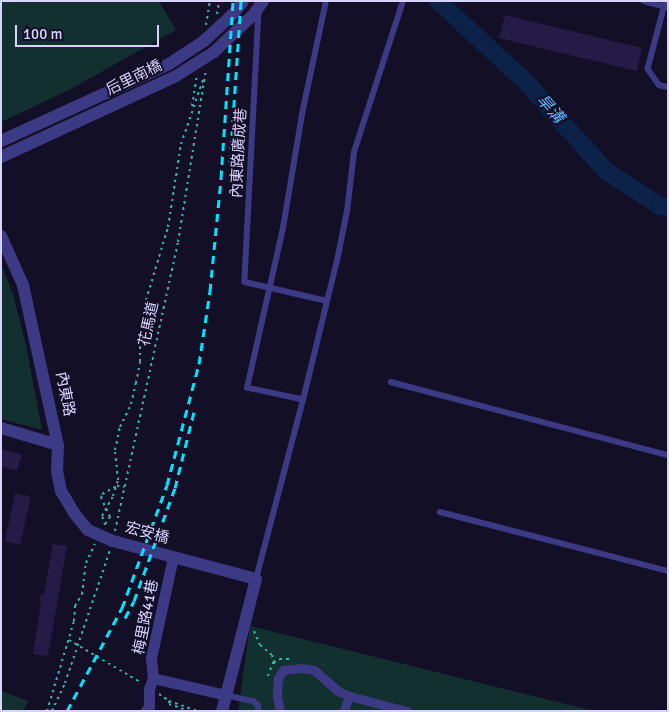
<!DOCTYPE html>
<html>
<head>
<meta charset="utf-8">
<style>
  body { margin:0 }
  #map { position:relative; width:669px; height:712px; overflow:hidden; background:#130f26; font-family:Signika,"Noto Sans TC",sans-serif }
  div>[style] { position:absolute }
  .green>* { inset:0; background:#12302f }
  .river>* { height:18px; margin:-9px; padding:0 9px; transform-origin:9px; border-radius:9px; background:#0c2248 }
  .building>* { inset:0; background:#241b47 }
  .path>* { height:2px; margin-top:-1px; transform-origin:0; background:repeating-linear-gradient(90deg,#2fb8b0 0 2.5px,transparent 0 6.5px) }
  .service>* { height:5.5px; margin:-2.75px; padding:0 2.75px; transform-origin:2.75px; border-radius:2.75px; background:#3d3a85 }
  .pedestrian>* { height:9px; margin:-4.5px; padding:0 4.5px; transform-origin:4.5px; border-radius:4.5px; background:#3d3a85 }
  .minor>* { height:11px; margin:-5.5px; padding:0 5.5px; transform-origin:5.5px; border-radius:5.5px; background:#3d3a85 }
  .tertiary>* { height:12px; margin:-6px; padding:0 6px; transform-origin:6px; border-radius:6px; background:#3d3a85 }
  .rail>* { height:3px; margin-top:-1.5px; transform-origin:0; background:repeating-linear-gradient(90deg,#00e5ff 0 8px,transparent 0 14px) }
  span { translate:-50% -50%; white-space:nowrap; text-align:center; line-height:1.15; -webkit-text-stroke:4px #130f26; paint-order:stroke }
  .street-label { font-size:15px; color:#d9d4ff }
  .water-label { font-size:16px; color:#62b6ff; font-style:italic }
  .frame { position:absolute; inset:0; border:2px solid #d9d4ff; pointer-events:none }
  .scale { position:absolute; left:15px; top:25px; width:144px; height:22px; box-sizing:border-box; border:2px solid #d9d4ff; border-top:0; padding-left:6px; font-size:15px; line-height:18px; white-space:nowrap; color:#d9d4ff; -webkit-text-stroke:4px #130f26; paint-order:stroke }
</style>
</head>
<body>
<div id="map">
  <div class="green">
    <div style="clip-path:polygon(1px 1px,159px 1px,176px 30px,69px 90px,1px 122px)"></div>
    <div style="clip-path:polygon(1px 264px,13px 294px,26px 345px,42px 430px,1px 419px)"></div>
    <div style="clip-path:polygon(250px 626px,594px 711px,238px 711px)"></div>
    <div style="clip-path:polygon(1px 691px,28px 701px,23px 711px,1px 711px)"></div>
  </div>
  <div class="river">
    <div style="left:438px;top:1px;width:118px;rotate:42.6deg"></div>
    <div style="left:525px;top:81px;width:121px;rotate:48deg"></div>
    <div style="left:606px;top:171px;width:64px;rotate:32.9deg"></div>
    <div style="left:660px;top:206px;width:8px;rotate:7deg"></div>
  </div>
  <div class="building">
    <div style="clip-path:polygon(505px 15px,642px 48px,637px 71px,499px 38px)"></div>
    <div style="clip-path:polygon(1px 449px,22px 455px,17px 471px,1px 466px)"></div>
    <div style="clip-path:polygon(15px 493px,31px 497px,20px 545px,5px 541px)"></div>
    <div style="clip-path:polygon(53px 544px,67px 546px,48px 656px,33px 654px,41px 602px,39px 602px,41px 593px,44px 594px)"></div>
  </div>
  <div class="path">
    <div style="left:217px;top:14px;width:13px;rotate:-81deg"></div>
    <div style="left:206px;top:25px;width:24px;rotate:-81deg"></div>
    <div style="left:192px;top:106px;width:30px;rotate:-81deg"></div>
    <div style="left:105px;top:524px;width:9px;rotate:-54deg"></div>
    <div style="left:110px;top:517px;width:21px;rotate:-115deg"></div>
    <div style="left:101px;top:498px;width:4px;rotate:-76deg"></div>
    <div style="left:102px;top:494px;width:17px;rotate:-28deg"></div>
    <div style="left:117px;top:486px;width:7px;rotate:8deg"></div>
    <div style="left:105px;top:525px;width:9px;rotate:-108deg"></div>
    <div style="left:102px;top:516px;width:23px;rotate:-61deg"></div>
    <div style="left:113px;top:496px;width:17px;rotate:-73deg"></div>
    <div style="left:118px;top:480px;width:30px;rotate:-96deg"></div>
    <div style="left:115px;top:450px;width:24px;rotate:-78deg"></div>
    <div style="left:120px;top:427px;width:25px;rotate:-64deg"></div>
    <div style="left:131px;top:404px;width:22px;rotate:-77deg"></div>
    <div style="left:136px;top:383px;width:21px;rotate:-79deg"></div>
    <div style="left:140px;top:362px;width:29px;rotate:-90deg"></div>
    <div style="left:140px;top:333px;width:34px;rotate:-80deg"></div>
    <div style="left:146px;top:300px;width:76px;rotate:-73.2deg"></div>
    <div style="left:168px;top:227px;width:84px;rotate:-81.1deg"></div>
    <div style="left:181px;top:144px;width:71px;rotate:-71.1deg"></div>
    <div style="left:115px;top:531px;width:296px;rotate:-77.7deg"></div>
    <div style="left:178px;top:242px;width:174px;rotate:-80.8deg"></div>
    <div style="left:254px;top:631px;width:15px;rotate:67deg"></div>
    <div style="left:260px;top:645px;width:16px;rotate:40deg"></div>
    <div style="left:272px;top:655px;width:11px;rotate:75deg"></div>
    <div style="left:69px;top:640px;width:82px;rotate:30.6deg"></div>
    <div style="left:268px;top:676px;width:15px;rotate:-70deg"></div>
    <div style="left:273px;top:662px;width:8px;rotate:-23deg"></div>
    <div style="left:280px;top:659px;width:10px"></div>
    <div style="left:159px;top:694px;width:12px;rotate:35deg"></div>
    <div style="left:169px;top:701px;width:31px;rotate:19deg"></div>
    <div style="left:169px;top:701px;width:3px;rotate:90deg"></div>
    <div style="left:169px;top:704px;width:21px;rotate:19deg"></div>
    <div style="left:47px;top:711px;width:94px;rotate:-73.3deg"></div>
    <div style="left:74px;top:621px;width:15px;rotate:-86deg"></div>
    <div style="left:75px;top:606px;width:14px;rotate:-60deg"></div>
    <div style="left:82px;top:594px;width:31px;rotate:-83deg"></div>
    <div style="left:86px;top:563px;width:21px;rotate:-65deg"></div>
    <div style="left:52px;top:711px;width:31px;rotate:-65deg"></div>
    <div style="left:65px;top:683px;width:140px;rotate:-71.3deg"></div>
  </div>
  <div class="service">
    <div style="left:644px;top:1px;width:23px;rotate:15deg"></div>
    <div style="left:666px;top:1px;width:70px;rotate:104.8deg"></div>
    <div style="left:648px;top:69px;width:19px;rotate:55deg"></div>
    <div style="left:659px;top:85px;width:9px;rotate:13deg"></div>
    <div style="left:259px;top:11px;width:271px;rotate:93deg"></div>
    <div style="left:245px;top:282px;width:84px;rotate:13deg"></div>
    <div style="left:391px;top:382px;width:286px;rotate:14.8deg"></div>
    <div style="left:303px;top:400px;width:57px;rotate:-167.9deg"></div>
    <div style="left:247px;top:388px;width:164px;rotate:-77.3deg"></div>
    <div style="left:283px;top:228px;width:116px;rotate:-80.5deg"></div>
    <div style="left:302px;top:114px;width:116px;rotate:-78deg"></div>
    <div style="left:440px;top:512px;width:236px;rotate:14.5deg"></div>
    <div style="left:256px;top:579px;width:185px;rotate:-75.3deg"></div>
    <div style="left:303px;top:400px;width:143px;rotate:-76.3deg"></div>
    <div style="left:337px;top:261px;width:51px;rotate:-78.7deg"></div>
    <div style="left:347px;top:211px;width:59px;rotate:-83.2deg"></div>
    <div style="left:354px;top:152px;width:159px;rotate:-72deg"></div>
    <div style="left:226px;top:695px;width:28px;rotate:13deg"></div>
    <div style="left:253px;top:701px;width:6px;rotate:39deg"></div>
    <div style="left:258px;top:705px;width:6px;rotate:81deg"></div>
  </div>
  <div class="pedestrian">
    <div style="left:280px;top:711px;width:16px;rotate:-101deg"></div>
    <div style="left:277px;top:695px;width:17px;rotate:-87deg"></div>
    <div style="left:278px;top:678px;width:9px;rotate:-58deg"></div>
    <div style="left:283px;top:670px;width:18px;rotate:-6deg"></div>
    <div style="left:301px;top:668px;width:13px;rotate:9deg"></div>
    <div style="left:314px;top:670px;width:32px;rotate:41deg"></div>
    <div style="left:338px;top:691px;width:12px;rotate:24deg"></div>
    <div style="left:349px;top:696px;width:60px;rotate:14.5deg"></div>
    <div style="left:344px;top:711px;width:16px;rotate:-72deg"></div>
  </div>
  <div class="minor">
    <div style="left:153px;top:678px;width:75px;rotate:13.1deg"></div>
    <div style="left:146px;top:711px;width:6px;rotate:-59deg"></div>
    <div style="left:149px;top:706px;width:17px;rotate:-90deg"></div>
    <div style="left:149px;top:689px;width:12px;rotate:-70deg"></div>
    <div style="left:153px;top:678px;width:20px;rotate:-96deg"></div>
    <div style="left:151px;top:658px;width:103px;rotate:-77.7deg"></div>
  </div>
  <div class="tertiary">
    <div style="left:1px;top:141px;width:185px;rotate:-24.6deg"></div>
    <div style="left:169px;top:64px;width:42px;rotate:-33.3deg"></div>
    <div style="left:204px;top:41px;width:41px;rotate:-43deg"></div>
    <div style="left:234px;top:13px;width:15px;rotate:-53deg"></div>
    <div style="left:1px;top:157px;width:193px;rotate:-24.8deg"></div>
    <div style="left:176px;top:76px;width:45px;rotate:-32.3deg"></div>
    <div style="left:214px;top:52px;width:55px;rotate:-43.5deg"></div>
    <div style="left:254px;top:14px;width:16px;rotate:-55deg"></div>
    <div style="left:1px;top:236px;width:54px;rotate:65.8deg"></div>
    <div style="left:23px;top:285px;width:164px;rotate:77.7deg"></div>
    <div style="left:58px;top:445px;width:26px;rotate:92deg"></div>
    <div style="left:57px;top:471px;width:20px;rotate:79deg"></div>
    <div style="left:61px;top:491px;width:26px;rotate:59deg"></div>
    <div style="left:74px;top:513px;width:22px;rotate:51deg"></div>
    <div style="left:88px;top:530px;width:27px;rotate:24deg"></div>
    <div style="left:113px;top:541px;width:148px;rotate:14.9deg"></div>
    <div style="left:256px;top:579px;width:136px;rotate:104.4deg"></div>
    <div style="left:1px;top:428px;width:59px;rotate:16.6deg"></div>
  </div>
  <div class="rail">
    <div style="left:230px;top:163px;width:162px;rotate:-86.1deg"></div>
    <div style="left:125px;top:618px;width:19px;rotate:-62deg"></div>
    <div style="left:134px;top:601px;width:120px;rotate:-70.1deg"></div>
    <div style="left:175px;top:488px;width:82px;rotate:-76deg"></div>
    <div style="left:67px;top:711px;width:117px;rotate:-61.9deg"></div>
    <div style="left:122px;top:608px;width:131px;rotate:-69.9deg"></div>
    <div style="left:167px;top:485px;width:125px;rotate:-75.2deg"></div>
    <div style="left:199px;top:364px;width:74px;rotate:-81.4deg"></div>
    <div style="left:210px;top:291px;width:114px;rotate:-84.4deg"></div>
    <div style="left:221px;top:178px;width:177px;rotate:-86.1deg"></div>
  </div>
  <div class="street-label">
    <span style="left:134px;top:78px;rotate:-26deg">后里南橋</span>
    <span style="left:239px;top:153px;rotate:-87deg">內東路廣成巷</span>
    <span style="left:149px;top:324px;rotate:-78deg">花馬道</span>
    <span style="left:65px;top:394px;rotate:79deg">內東路</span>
    <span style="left:147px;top:533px;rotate:15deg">宏安橋</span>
    <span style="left:146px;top:617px;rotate:-79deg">梅里路41巷</span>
  </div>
  <div class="water-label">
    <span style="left:550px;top:109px;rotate:48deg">旱溝</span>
  </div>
  <div class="frame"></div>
  <div class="scale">100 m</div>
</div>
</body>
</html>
